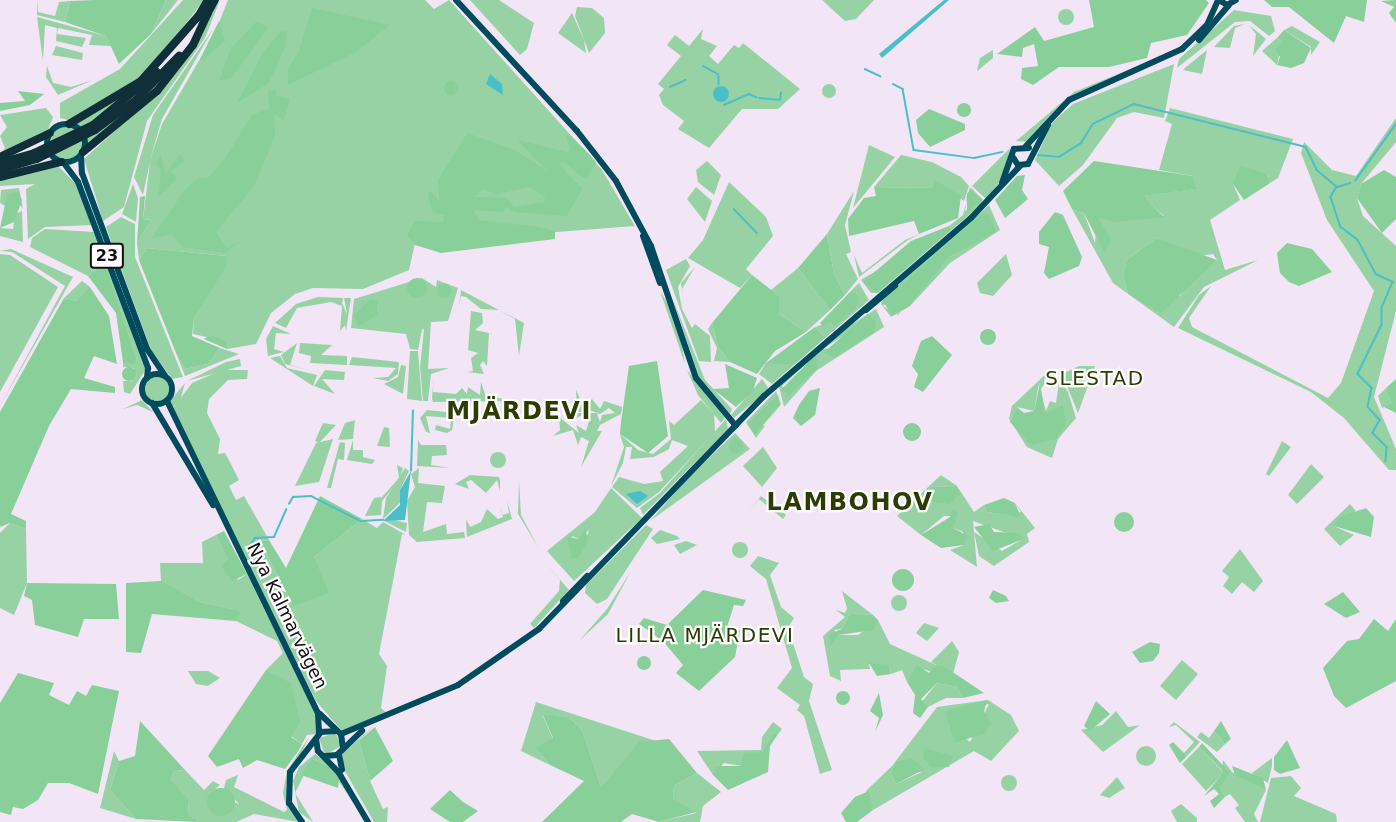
<!DOCTYPE html>
<html>
<head>
<meta charset="utf-8">
<style>
  body { margin:0 }
  #map { position:relative; width:1396px; height:822px; overflow:hidden; background:#f2e5f6; font-family:"DejaVu Sans",sans-serif }
  div>[style] { position:absolute }
  .green>* { inset:0; background:#97d2a5 }
  .round { border-radius:50% }
  .forest>* { inset:0; background:#88cf99 }
  .water>* { inset:0; background:#4abfc8 }
  .stream>* { height:1.5px; margin:-0.75px; padding:0 0.75px; transform-origin:0.75px; border-radius:0.75px; background:#4abfc8 }
  .major>* { height:6px; margin:-3px; padding:0 3px; transform-origin:3px; border-radius:3px; background:#004c5e }
  .major>.ring { margin:-3px; padding:0; box-sizing:content-box; background:none; border:6px solid #004c5e; border-radius:50% }
  .highway>* { height:8px; margin:-4px; padding:0 4px; transform-origin:4px; border-radius:4px; background:#0f3039 }
  .highway-bridge>* { height:8px; margin:-4px; padding:0 4px; transform-origin:4px; border-radius:4px; background:#0f3039 }
  span { translate:-50% -50%; white-space:nowrap; text-align:center; line-height:1.15; -webkit-text-stroke:4.5px #fff; paint-order:stroke }
  .shield-label span { padding:2px 4px; background:#fff; border:2px solid; border-radius:4px; -webkit-text-stroke-width:0 }
  .shield-label { font-size:16px; color:#130e14; font-weight:700 }
  .street-label { font-size:18px; color:#130e14 }
  .neighbourhood-label { font-size:20px; color:#2c3c02; letter-spacing:1.5px }
  .district-label { font-size:24px; color:#2c3c02; font-weight:700; letter-spacing:1.5px }
</style>
</head>
<body>
<div id="map">
  <div class="green">
    <div style="clip-path:polygon(37px 0,38px 12px,55px 16px,59px 2px,70px 1px,65px 22px,37px 15px)"></div>
    <div style="clip-path:polygon(166px 0,178px 0,151px 34px)"></div>
    <div style="clip-path:polygon(183px 0,204px 0,148px 72px,72px 121px,60px 118px,60px 103px,120px 69px)"></div>
    <div style="clip-path:polygon(220px 0,205px 38px,147px 121px,124px 207px,103px 221px,84px 159px,162px 88px)"></div>
    <div style="clip-path:polygon(228px 0,425px 0,434px 9px,449px 0,602px 170px,635px 226px,415px 243px,409px 270px,363px 289px,313px 288px,295px 294px,271px 313px,256px 344px,227px 349px,228px 342px,193px 334px,194px 318px,226px 265px,226px 256px,147px 248px,139px 260px,137px 243px,151px 220px,143px 219px,150px 162px,143px 195px,134px 177px,153px 115px,213px 29px,162px 119px,150px 160px,162px 124px,214px 35px)"></div>
    <div style="clip-path:polygon(470px 0,499px 0,534px 23px,527px 49px,520px 55px)"></div>
    <div style="clip-path:polygon(822px 0,874px 0,856px 19px,845px 21px)"></div>
    <div style="clip-path:polygon(577px 7px,592px 8px,604px 18px,605px 33px,589px 53px,575px 16px)"></div>
    <div class="round" style="left:1058px;top:9px;width:16px;height:16px"></div>
    <div style="clip-path:polygon(1234px 10px,1271px 16px,1275px 31px,1269px 36px,1250px 21px,1235px 22px,1177px 68px,1179px 59px)"></div>
    <div style="clip-path:polygon(572px 13px,584px 40px,586px 53px,558px 33px)"></div>
    <div style="clip-path:polygon(37px 17px,106px 36px,111px 46px,89px 45px,92px 35px,58px 28px,57px 34px,86px 38px,82px 47px,56px 41px,57px 28px,45px 25px,43px 61px)"></div>
    <div style="clip-path:polygon(1245px 24px,1235px 28px,1230px 48px,1214px 47px,1234px 26px)"></div>
    <div style="clip-path:polygon(1249px 25px,1266px 39px,1253px 56px,1256px 34px)"></div>
    <div style="clip-path:polygon(1292px 26px,1320px 42px,1311px 55px,1311px 47px,1284px 30px)"></div>
    <div style="clip-path:polygon(703px 29px,701px 39px,717px 46px,709px 56px,718px 64px,734px 45px,739px 48px,743px 43px,800px 89px,778px 109px,742px 109px,709px 148px,678px 129px,684px 121px,663px 105px,659px 95px,664px 89px,658px 84px,681px 56px,667px 45px,675px 35px,689px 46px)"></div>
    <div style="clip-path:polygon(1277px 38px,1282px 42px,1277px 65px,1262px 51px)"></div>
    <div style="clip-path:polygon(56px 46px,83px 53px,82px 60px,52px 55px)"></div>
    <div style="clip-path:polygon(993px 50px,993px 58px,977px 71px,980px 58px)"></div>
    <div style="clip-path:polygon(1207px 50px,1202px 74px,1183px 70px,1186px 67px)"></div>
    <div style="clip-path:polygon(1145px 63px,1064px 102px,1030px 142px,1016px 141px,1074px 92px)"></div>
    <div style="clip-path:polygon(1174px 64px,1164px 118px,1134px 112px,1117px 118px,1083px 165px,1059px 186px,1035px 160px,1052px 123px,1073px 104px)"></div>
    <div style="clip-path:polygon(47px 66px,53px 83px,71px 87px,93px 80px,58px 95px,46px 77px)"></div>
    <div style="clip-path:polygon(163px 79px,158px 87px,87px 146px,76px 124px,133px 89px,97px 133px)"></div>
    <div class="round" style="left:822px;top:84px;width:14px;height:14px"></div>
    <div style="clip-path:polygon(46px 108px,53px 117px,48px 130px,0 154px,5px 148px,0 136px,7px 127px,0 115px)"></div>
    <div style="clip-path:polygon(evenodd,1170px 108px,1293px 139px,1278px 178px,1270px 183px,1267px 174px,1233px 184px,1240px 200px,1210px 220px,1225px 270px,1258px 260px,1204px 287px,1174px 327px,1113px 283px,1072px 209px,1084px 213px,1095px 243px,1097px 218px,1164px 216px,1142px 196px,1195px 189px,1193px 176px,1159px 170px,1172px 124px,1165px 121px,1170px 108px,1156px 238px,1199px 256px,1213px 254px,1217px 260px,1191px 279px,1180px 296px,1128px 294px,1123px 274px,1127px 260px,1156px 238px)"></div>
    <div style="clip-path:polygon(1396px 118px,1396px 142px,1361px 184px,1357px 198px,1363px 216px,1396px 246px,1396px 311px,1374px 397px,1396px 449px,1396px 470px,1389px 470px,1344px 418px,1311px 392px,1178px 328px,1199px 295px,1211px 286px,1189px 318px,1192px 327px,1328px 398px,1341px 383px,1374px 291px,1327px 220px,1301px 153px,1304px 142px,1332px 170px,1356px 176px)"></div>
    <div class="round" style="left:49px;top:126px;width:34px;height:34px"></div>
    <div style="clip-path:polygon(869px 145px,895px 157px,853px 208px)"></div>
    <div style="clip-path:polygon(1010px 148px,1003px 178px,986px 199px,972px 186px)"></div>
    <div style="clip-path:polygon(901px 155px,932px 162px,961px 177px,969px 186px,964px 201px,934px 179px,934px 188px,874px 187px)"></div>
    <div style="clip-path:polygon(707px 161px,721px 175px,714px 195px,698px 182px,696px 170px)"></div>
    <div style="clip-path:polygon(58px 166px,76px 184px,92px 225px,45px 227px,28px 239px,26px 189px,35px 184px,0 186px,0 179px)"></div>
    <div style="clip-path:polygon(729px 182px,766px 217px,773px 236px,746px 269px,752px 275px,740px 288px,688px 258px,703px 240px)"></div>
    <div style="clip-path:polygon(133px 184px,138px 198px,136px 222px,122px 214px)"></div>
    <div style="clip-path:polygon(696px 187px,712px 201px,705px 222px,687px 199px)"></div>
    <div style="clip-path:polygon(evenodd,970px 187px,983px 203px,878px 293px,871px 293px,861px 280px,862px 279px,952px 229px,949px 226px,963px 215px,970px 187px,971px 188px,982px 200px,965px 211px,967px 194px,971px 188px)"></div>
    <div style="clip-path:polygon(19px 188px,23px 208px,18px 203px,7px 207px,0 203px,1px 190px)"></div>
    <div style="clip-path:polygon(854px 191px,845px 225px,851px 252px,846px 254px,858px 279px,845px 295px,834px 274px,827px 234px)"></div>
    <div style="clip-path:polygon(evenodd,989px 205px,1000px 230px,950px 263px,910px 306px,891px 317px,881px 304px,883px 298px,989px 205px,993px 224px,995px 232px,948px 258px,898px 315px,883px 306px,993px 224px)"></div>
    <div style="clip-path:polygon(22px 211px,23px 242px,0 236px,0 228px,13px 229px,15px 214px)"></div>
    <div style="clip-path:polygon(121px 217px,135px 224px,135px 257px,183px 377px,172px 379px,151px 350px,106px 227px)"></div>
    <div style="clip-path:polygon(45px 229px,94px 232px,146px 369px,130px 394px,124px 392px,123px 381px,132px 381px,134px 368px,123px 367px,123px 362px,137px 360px,105px 265px,88px 276px,30px 247px,32px 238px)"></div>
    <div style="clip-path:polygon(922px 233px,908px 240px,859px 277px,854px 255px,862px 273px,905px 240px)"></div>
    <div style="clip-path:polygon(11px 249px,73px 277px,0 406px,65px 286px,12px 252px,0 251px)"></div>
    <div style="clip-path:polygon(0 254px,10px 255px,58px 287px,0 392px)"></div>
    <div style="clip-path:polygon(1006px 254px,1012px 275px,993px 296px,980px 293px,977px 283px)"></div>
    <div style="clip-path:polygon(686px 259px,690px 266px,678px 287px,682px 309px,692px 328px,695px 324px,710px 336px,711px 362px,699px 361px,666px 270px)"></div>
    <div style="clip-path:polygon(695px 267px,682px 289px,685px 311px,681px 283px)"></div>
    <div style="clip-path:polygon(798px 268px,830px 310px,806px 332px,779px 314px,779px 296px,771px 290px)"></div>
    <div style="clip-path:polygon(422px 278px,436px 287px,437px 280px,458px 288px,448px 321px,431px 322px,428px 369px,449px 368px,431px 374px,428px 401px,423px 401px,420px 367px,424px 329px,417px 332px,422px 330px,418px 350px,410px 349px,406px 334px,351px 328px,354px 299px)"></div>
    <div style="clip-path:polygon(82px 281px,90px 287px,88px 292px,77px 301px,64px 298px)"></div>
    <div style="clip-path:polygon(859px 283px,869px 300px,825px 338px,815px 327px,830px 322px,834px 327px,859px 296px,852px 290px)"></div>
    <div style="clip-path:polygon(461px 290px,524px 323px,519px 356px,515px 319px,499px 310px,481px 309px,466px 297px,461px 296px,459px 307px)"></div>
    <div style="clip-path:polygon(660px 291px,669px 306px,681px 339px,685px 364px)"></div>
    <div style="clip-path:polygon(318px 297px,343px 298px,342px 303px,347px 314px,344px 298px,351px 298px,346px 331px,345px 325px,340px 331px,342px 306px,331px 302px,297px 308px,286px 328px,275px 323px,296px 304px)"></div>
    <div style="clip-path:polygon(672px 297px,705px 380px,732px 409px,730px 414px,700px 380px)"></div>
    <div style="clip-path:polygon(evenodd,876px 309px,884px 327px,816px 371px,784px 407px,779px 386px,835px 335px,876px 309px,864px 322px,874px 331px,853px 345px,823px 349px,864px 322px,876px 309px,814px 356px,819px 368px,791px 394px,782px 386px,814px 356px)"></div>
    <div style="clip-path:polygon(471px 311px,482px 313px,483px 323px,475px 330px,489px 333px,487px 366px,483px 361px,480px 365px,484px 374px,467px 372px,473px 371px,471px 358px,478px 353px,468px 350px)"></div>
    <div style="clip-path:polygon(712px 323px,718px 347px,730px 362px,714px 361px,717px 348px,708px 329px)"></div>
    <div style="clip-path:polygon(273px 326px,291px 334px,276px 333px,274px 349px,284px 352px,268px 356px,266px 339px)"></div>
    <div style="clip-path:polygon(297px 343px,290px 365px,319px 373px,285px 364px,281px 355px)"></div>
    <div style="clip-path:polygon(300px 343px,332px 345px,321px 355px,347px 356px,347px 365px,310px 363px,311px 356px,299px 353px)"></div>
    <div style="clip-path:polygon(220px 348px,239px 354px,185px 376px,176px 353px,185px 369px,208px 364px)"></div>
    <div style="clip-path:polygon(410px 351px,418px 351px,422px 401px,407px 399px)"></div>
    <div style="clip-path:polygon(280px 356px,287px 368px,317px 375px,313px 386px,270px 358px)"></div>
    <div style="clip-path:polygon(352px 357px,399px 362px,398px 374px,388px 381px,373px 378px,388px 377px,396px 368px,349px 365px)"></div>
    <div style="clip-path:polygon(240px 359px,241px 366px,187px 381px,226px 362px)"></div>
    <div style="clip-path:polygon(779px 362px,794px 365px,772px 384px,759px 374px,766px 363px)"></div>
    <div style="clip-path:polygon(401px 365px,406px 366px,403px 394px,384px 384px,398px 377px)"></div>
    <div style="clip-path:polygon(1079px 366px,1095px 366px,1078px 413px,1062px 374px)"></div>
    <div style="clip-path:polygon(evenodd,1051px 369px,1068px 392px,1076px 418px,1058px 439px,1052px 458px,1027px 447px,1009px 419px,1012px 406px,1051px 369px,1050px 376px,1059px 378px,1058px 390px,1056px 403px,1050px 401px,1046px 411px,1040px 390px,1050px 376px,1051px 369px,1039px 383px,1045px 414px,1010px 422px,1017px 407px,1034px 411px,1039px 383px)"></div>
    <div style="clip-path:polygon(222px 370px,248px 370px,247px 379px,228px 380px,209px 399px,207px 413px,220px 439px,218px 454px,225px 453px,232px 466px,239px 480px,229px 486px,236px 500px,244px 496px,269px 540px,260px 541px,293px 606px,314px 557px,362px 519px,377px 528px,383px 522px,406px 535px,402px 534px,379px 654px,387px 666px,381px 708px,388px 714px,343px 732px,316px 701px,171px 411px,192px 383px)"></div>
    <div style="clip-path:polygon(325px 370px,345px 372px,344px 380px,322px 379px,335px 394px,314px 386px)"></div>
    <div style="clip-path:polygon(687px 370px,725px 418px,721px 423px,698px 395px)"></div>
    <div style="clip-path:polygon(434px 376px,433px 392px,456px 394px,462px 388px,467px 394px,468px 387px,480px 395px,481px 382px,485px 394px,510px 401px,433px 402px,432px 398px)"></div>
    <div class="round" style="left:145px;top:377px;width:24px;height:24px"></div>
    <div style="clip-path:polygon(762px 379px,769px 389px,734px 418px,731px 415px)"></div>
    <div style="clip-path:polygon(185px 383px,180px 401px,173px 407px,169px 402px)"></div>
    <div style="clip-path:polygon(1386px 388px,1393px 403px,1382px 408px,1378px 396px)"></div>
    <div style="clip-path:polygon(576px 390px,584px 408px,592px 399px,600px 409px,604px 401px,622px 407px,621px 414px,600px 425px,597px 431px,602px 431px,581px 467px,589px 441px,581px 437px,578px 445px,573px 430px,553px 436px,560px 430px,559px 417px,579px 433px,576px 425px,586px 431px,589px 421px,585px 414px,576px 418px,577px 413px,597px 413px,600px 422px,602px 415px,615px 413px,609px 408px,600px 414px,592px 411px,577px 412px)"></div>
    <div style="clip-path:polygon(evenodd,776px 391px,781px 404px,756px 438px,746px 422px,776px 391px,778px 407px,765px 426px,750px 421px,754px 418px,778px 407px)"></div>
    <div style="clip-path:polygon(142px 400px,153px 412px,137px 405px,123px 409px)"></div>
    <div style="clip-path:polygon(701px 400px,714px 414px,715px 432px,659px 492px,637px 508px,612px 487px,619px 477px,644px 484px,663px 481px,660px 472px,688px 446px,672px 440px,669px 449px,654px 457px,630px 459px,632px 447px,626px 447px,623px 463px,611px 486px,624px 447px,620px 434px,638px 450px,653px 454px,671px 439px,669px 421px,674px 425px)"></div>
    <div style="clip-path:polygon(427px 410px,455px 413px,452px 430px,447px 433px,435px 430px,436px 425px,450px 429px,451px 418px,426px 416px,430px 433px,426px 432px,420px 418px)"></div>
    <div style="clip-path:polygon(726px 419px,728px 429px,643px 515px,640px 508px,660px 493px)"></div>
    <div style="clip-path:polygon(355px 420px,353px 439px,338px 440px,345px 423px)"></div>
    <div style="clip-path:polygon(323px 423px,336px 425px,319px 443px,315px 441px)"></div>
    <div style="clip-path:polygon(384px 427px,389px 428px,390px 447px,377px 446px)"></div>
    <div style="clip-path:polygon(735px 433px,750px 449px,650px 521px,687px 479px)"></div>
    <div style="clip-path:polygon(333px 439px,319px 482px,295px 486px,316px 443px)"></div>
    <div style="clip-path:polygon(353px 440px,353px 450px,363px 450px,363px 457px,375px 460px,372px 464px,347px 460px)"></div>
    <div style="clip-path:polygon(418px 440px,421px 445px,446px 445px,447px 455px,432px 456px,431px 465px,450px 468px,417px 466px)"></div>
    <div style="clip-path:polygon(1282px 441px,1291px 447px,1269px 476px,1266px 474px)"></div>
    <div style="clip-path:polygon(340px 442px,345px 443px,344px 460px,338px 459px,331px 488px,327px 488px)"></div>
    <div style="clip-path:polygon(763px 447px,777px 468px,762px 487px,743px 466px)"></div>
    <div class="round" style="left:490px;top:452px;width:16px;height:16px"></div>
    <div style="clip-path:polygon(1311px 464px,1324px 477px,1297px 504px,1288px 495px)"></div>
    <div style="clip-path:polygon(397px 465px,403px 468px,399px 480px,382px 501px,381px 515px,365px 516px,374px 498px,382px 497px,399px 478px)"></div>
    <div style="clip-path:polygon(405px 468px,409px 471px,400px 490px,403px 500px,383px 519px,386px 498px)"></div>
    <div style="clip-path:polygon(419px 468px,418px 483px,445px 486px,442px 503px,427px 502px,423px 532px,446px 524px,447px 534px,464px 532px,465px 538px,417px 542px,409px 535px,407px 501px,415px 487px,411px 474px)"></div>
    <div style="clip-path:polygon(470px 475px,499px 477px,500px 480px,500px 491px,497px 480px,486px 493px,471px 480px,466px 482px,469px 489px,455px 484px)"></div>
    <div style="clip-path:polygon(941px 475px,957px 486px,932px 487px,927px 503px,957px 498px,959px 489px,974px 512px,984px 505px,987px 512px,1010px 515px,1021px 512px,1015px 503px,1035px 528px,1027px 534px,1029px 542px,994px 566px,979px 556px,974px 532px,1002px 551px,1023px 539px,973px 521px,977px 567px,950px 550px,964px 545px,963px 532px,953px 528px,956px 516px,944px 516px,921px 535px,897px 516px)"></div>
    <div style="clip-path:polygon(519px 480px,521px 515px,538px 547px,518px 514px)"></div>
    <div style="clip-path:polygon(evenodd,611px 488px,642px 518px,574px 581px,547px 551px,595px 512px,611px 488px,589px 530px,580px 557px,575px 557px,572px 536px,579px 539px,589px 530px)"></div>
    <div style="clip-path:polygon(761px 496px,786px 515px,783px 519px,759px 499px,747px 513px)"></div>
    <div style="clip-path:polygon(507px 501px,512px 519px,467px 537px,466px 519px,470px 527px,481px 522px,487px 509px,498px 519px,503px 517px,500px 507px,503px 515px,509px 513px)"></div>
    <div style="clip-path:polygon(1350px 504px,1356px 511px,1334px 526px,1354px 535px,1340px 546px,1324px 529px)"></div>
    <div style="clip-path:polygon(390px 519px,407px 523px,406px 532px,384px 521px)"></div>
    <div style="clip-path:polygon(10px 523px,26px 529px,27px 583px,14px 615px,0 608px,0 533px)"></div>
    <div style="clip-path:polygon(646px 525px,653px 529px,607px 599px,597px 604px,585px 593px,586px 585px)"></div>
    <div style="clip-path:polygon(660px 530px,677px 536px,680px 539px,657px 544px,651px 538px)"></div>
    <div style="clip-path:polygon(216px 535px,238px 580px,247px 574px,318px 719px,316px 734px,307px 735px,302px 744px,291px 736px,291px 684px,266px 670px,283px 653px,277px 641px,236px 621px,240px 611px,200px 602px,161px 582px,160px 563px,203px 563px,202px 542px)"></div>
    <div style="clip-path:polygon(686px 541px,697px 545px,680px 554px,674px 545px)"></div>
    <div class="round" style="left:732px;top:542px;width:16px;height:16px"></div>
    <div style="clip-path:polygon(1240px 549px,1263px 581px,1254px 592px,1242px 582px,1232px 594px,1223px 586px,1229px 577px,1222px 571px)"></div>
    <div style="clip-path:polygon(758px 556px,779px 563px,770px 575px,781px 607px,794px 618px,788px 628px,804px 677px,813px 684px,809px 701px,832px 770px,820px 774px,804px 716px,797px 710px,800px 705px,777px 688px,792px 668px,766px 579px,750px 566px)"></div>
    <div style="clip-path:polygon(541px 558px,569px 590px,534px 628px,530px 624px,559px 591px,560px 580px)"></div>
    <div style="clip-path:polygon(631px 571px,608px 614px,579px 641px,607px 609px)"></div>
    <div style="clip-path:polygon(842px 591px,873px 615px,850px 613px,842px 629px,834px 630px,837px 635px,858px 635px,878px 620px,890px 644px,936px 665px,932px 672px,917px 667px,907px 682px,902px 670px,891px 674px,890px 668px,869px 664px,870px 669px,840px 670px,841px 681px,830px 676px,823px 636px,845px 617px,836px 610px,845px 613px,847px 608px)"></div>
    <div class="round" style="left:891px;top:595px;width:16px;height:16px"></div>
    <div style="clip-path:polygon(924px 623px,939px 628px,927px 641px,916px 633px)"></div>
    <div style="clip-path:polygon(952px 641px,959px 652px,953px 674px,931px 662px)"></div>
    <div style="clip-path:polygon(1182px 660px,1198px 674px,1176px 700px,1160px 686px)"></div>
    <div style="clip-path:polygon(188px 671px,208px 671px,220px 678px,208px 686px,196px 684px)"></div>
    <div style="clip-path:polygon(937px 683px,957px 687px,963px 698px,946px 698px,928px 707px,920px 704px)"></div>
    <div style="clip-path:polygon(evenodd,988px 700px,1011px 715px,1019px 731px,991px 761px,974px 751px,873px 810px,866px 791px,892px 766px,937px 707px,988px 700px,989px 704px,970px 742px,951px 726px,945px 711px,989px 704px,988px 700px,922px 772px,896px 784px,891px 773px,922px 772px)"></div>
    <div style="clip-path:polygon(536px 702px,656px 741px,639px 743px,601px 787px,582px 730px,569px 717px,543px 716px,553px 739px,537px 749px,550px 765px,521px 751px)"></div>
    <div style="clip-path:polygon(1116px 711px,1128px 727px,1140px 725px,1103px 752px,1081px 730px,1102px 725px)"></div>
    <div style="clip-path:polygon(773px 722px,782px 729px,778px 734px,774px 732px,762px 752px,741px 766px,724px 763px,713px 775px,697px 751px,761px 750px,762px 737px)"></div>
    <div style="clip-path:polygon(1174px 722px,1200px 742px,1187px 756px,1184px 753px,1194px 742px,1176px 725px,1169px 727px)"></div>
    <div style="clip-path:polygon(374px 726px,359px 741px,370px 781px,383px 809px,388px 807px,387px 822px,374px 822px,342px 766px,343px 753px)"></div>
    <div style="clip-path:polygon(1214px 731px,1225px 744px,1217px 752px,1197px 737px,1201px 732px,1209px 738px)"></div>
    <div style="clip-path:polygon(336px 733px,341px 746px,325px 755px,319px 738px)"></div>
    <div style="clip-path:polygon(309px 737px,286px 786px,299px 822px,254px 814px,236px 822px,198px 822px,188px 813px,189px 799px,171px 779px,174px 771px,185px 770px,204px 790px,213px 781px,220px 785px,209px 794px,239px 804px,224px 788px,226px 780px,238px 775px,234px 787px,284px 812px,287px 810px,283px 793px,287px 771px)"></div>
    <div class="round" style="left:1136px;top:746px;width:20px;height:20px"></div>
    <div style="clip-path:polygon(1199px 747px,1224px 773px,1206px 791px,1182px 764px)"></div>
    <div style="clip-path:polygon(114px 751px,119px 761px,110px 790px,136px 819px,100px 808px)"></div>
    <div style="clip-path:polygon(315px 754px,333px 768px,367px 822px,328px 766px,312px 759px,295px 793px,313px 822px,299px 812px,293px 781px,299px 767px)"></div>
    <div style="clip-path:polygon(1272px 758px,1272px 766px,1268px 783px,1252px 773px)"></div>
    <div style="clip-path:polygon(1223px 760px,1232px 772px,1266px 790px,1254px 814px,1258px 822px,1245px 822px,1235px 808px,1239px 805px,1230px 794px,1225px 797px,1220px 787px)"></div>
    <div style="clip-path:polygon(697px 773px,721px 792px,703px 806px,700px 822px,659px 822px,696px 813px,673px 799px,674px 786px)"></div>
    <div class="round" style="left:1001px;top:775px;width:16px;height:16px"></div>
    <div style="clip-path:polygon(1291px 776px,1301px 788px,1294px 796px,1336px 814px,1337px 822px,1260px 822px,1271px 778px)"></div>
    <div style="clip-path:polygon(1117px 777px,1125px 788px,1109px 798px,1100px 795px)"></div>
    <div style="clip-path:polygon(1181px 804px,1197px 818px,1197px 822px,1177px 822px,1171px 811px)"></div>
  </div>
  <div class="forest">
    <div style="clip-path:polygon(95px 0,166px 0,151px 34px,119px 64px,106px 36px,65px 22px,70px 1px)"></div>
    <div style="clip-path:polygon(1089px 0,1206px 0,1209px 3px,1187px 35px,1151px 43px,1147px 58px,1109px 67px,1059px 67px,1033px 85px,1021px 79px,1022px 68px,1038px 66px,1034px 44px,1023px 48px,1022px 57px,997px 54px,1035px 27px,1044px 41px,1094px 27px)"></div>
    <div style="clip-path:polygon(1264px 0,1367px 0,1364px 22px,1346px 16px,1334px 43px,1289px 7px,1272px 7px)"></div>
    <div style="clip-path:polygon(1396px 0,1396px 23px,1389px 13px,1394px 7px,1381px 1px)"></div>
    <div style="clip-path:polygon(312px 8px,390px 25px,356px 52px,288px 85px,288px 69px,299px 51px)"></div>
    <div style="clip-path:polygon(219px 21px,225px 41px,201px 62px,200px 59px)"></div>
    <div style="clip-path:polygon(256px 22px,269px 27px,232px 77px,219px 81px,231px 48px)"></div>
    <div style="clip-path:polygon(1284px 30px,1311px 48px,1304px 63px,1291px 68px,1277px 65px,1280px 57px,1275px 49px,1282px 42px,1277px 38px)"></div>
    <div style="clip-path:polygon(281px 31px,287px 32px,285px 47px,269px 83px,237px 103px,264px 51px)"></div>
    <div class="round" style="left:444px;top:81px;width:14px;height:14px"></div>
    <div style="clip-path:polygon(276px 89px,276px 96px,290px 99px,284px 121px,274px 113px,275px 136px,254px 186px,216px 232px,227px 248px,238px 242px,226px 253px,183px 247px,171px 234px,151px 239px,184px 191px,198px 178px,208px 178px,224px 160px,252px 115px,269px 108px,268px 92px)"></div>
    <div style="clip-path:polygon(18px 91px,44px 94px,30px 105px,0 111px,0 103px,25px 101px)"></div>
    <div class="round" style="left:957px;top:103px;width:14px;height:14px"></div>
    <div style="clip-path:polygon(929px 109px,965px 124px,965px 130px,930px 147px,918px 133px,916px 120px)"></div>
    <div style="clip-path:polygon(evenodd,467px 133px,515px 150px,549px 172px,517px 140px,566px 152px,571px 151px,566px 137px,570px 135px,588px 153px,596px 162px,586px 180px,563px 161px,559px 164px,582px 189px,567px 216px,514px 212px,506px 206px,503px 212px,474px 210px,478px 220px,539px 227px,555px 231px,555px 239px,441px 253px,415px 245px,407px 235px,415px 221px,443px 222px,444px 215px,433px 213px,428px 197px,430px 191px,439px 200px,438px 180px,467px 133px,530px 187px,545px 197px,544px 202px,514px 207px,506px 198px,474px 197px,483px 189px,497px 194px,530px 187px)"></div>
    <div style="clip-path:polygon(161px 154px,165px 175px,180px 154px,185px 161px,171px 171px,177px 178px,158px 197px,161px 172px,156px 163px)"></div>
    <div style="clip-path:polygon(1094px 161px,1193px 176px,1196px 189px,1143px 196px,1164px 217px,1116px 222px,1098px 218px,1111px 240px,1104px 252px,1084px 213px,1072px 209px,1063px 191px)"></div>
    <div style="clip-path:polygon(1240px 165px,1267px 174px,1270px 183px,1244px 200px,1233px 184px)"></div>
    <div style="clip-path:polygon(1384px 170px,1396px 177px,1396px 219px,1382px 233px,1357px 198px,1361px 184px)"></div>
    <div style="clip-path:polygon(1025px 175px,1022px 190px,1028px 199px,1005px 218px,995px 200px,1017px 176px)"></div>
    <div style="clip-path:polygon(934px 179px,961px 196px,958px 218px,919px 234px,914px 221px,849px 236px,848px 219px,864px 198px,876px 196px,874px 187px,933px 188px)"></div>
    <div style="clip-path:polygon(971px 188px,983px 200px,967px 212px,967px 194px)"></div>
    <div style="clip-path:polygon(18px 192px,22px 200px,14px 222px,0 228px,7px 195px)"></div>
    <div style="clip-path:polygon(145px 196px,143px 219px,151px 220px,137px 243px,140px 197px)"></div>
    <div style="clip-path:polygon(1055px 212px,1063px 215px,1082px 257px,1079px 266px,1049px 279px,1044px 273px,1049px 247px,1039px 244px,1039px 232px)"></div>
    <div style="clip-path:polygon(982px 214px,990px 214px,996px 232px,948px 258px,908px 307px,892px 316px,883px 301px)"></div>
    <div style="clip-path:polygon(949px 226px,952px 229px,877px 292px,863px 282px,911px 241px)"></div>
    <div style="clip-path:polygon(827px 234px,834px 274px,845px 295px,830px 310px,798px 268px)"></div>
    <div style="clip-path:polygon(1156px 238px,1217px 260px,1161px 313px,1128px 294px,1123px 274px,1127px 260px)"></div>
    <div style="clip-path:polygon(1287px 243px,1312px 249px,1332px 272px,1299px 286px,1289px 282px,1280px 273px,1277px 253px)"></div>
    <div style="clip-path:polygon(147px 248px,226px 256px,227px 265px,194px 318px,192px 336px,220px 348px,208px 364px,185px 369px,176px 353px,139px 260px)"></div>
    <div style="clip-path:polygon(105px 264px,137px 360px,134px 364px,123px 362px,116px 313px,88px 276px)"></div>
    <div style="clip-path:polygon(752px 275px,779px 296px,779px 314px,806px 332px,775px 351px,757px 374px,730px 362px,718px 347px,712px 323px)"></div>
    <div class="round" style="left:407px;top:278px;width:20px;height:20px"></div>
    <div class="round" style="left:437px;top:284px;width:14px;height:14px"></div>
    <div style="clip-path:polygon(90px 287px,109px 316px,117px 364px,94px 356px,84px 378px,115px 387px,115px 393px,71px 389px,49px 426px,11px 514px,26px 521px,26px 529px,10px 523px,0 527px,0 412px,64px 298px,77px 301px)"></div>
    <div style="clip-path:polygon(852px 290px,859px 296px,858px 306px,834px 327px,830px 322px,823px 327px,820px 323px)"></div>
    <div style="clip-path:polygon(370px 299px,377px 301px,377px 315px,358px 327px,354px 315px)"></div>
    <div style="clip-path:polygon(868px 314px,876px 322px,874px 332px,835px 357px,823px 353px)"></div>
    <div style="clip-path:polygon(815px 327px,825px 338px,794px 365px,766px 363px)"></div>
    <div class="round" style="left:980px;top:329px;width:16px;height:16px"></div>
    <div style="clip-path:polygon(211px 335px,228px 342px,227px 349px,204px 339px)"></div>
    <div style="clip-path:polygon(932px 336px,952px 355px,923px 392px,914px 387px,918px 374px,912px 366px,921px 341px)"></div>
    <div style="clip-path:polygon(815px 355px,819px 368px,790px 395px,781px 390px)"></div>
    <div style="clip-path:polygon(657px 361px,668px 436px,648px 453px,620px 434px,621px 422px,629px 366px)"></div>
    <div style="clip-path:polygon(725px 364px,757px 378px,753px 391px,736px 407px,713px 389px,729px 388px)"></div>
    <div class="round" style="left:122px;top:367px;width:14px;height:14px"></div>
    <div style="clip-path:polygon(1396px 379px,1396px 413px,1384px 407px,1392px 403px,1386px 388px)"></div>
    <div style="clip-path:polygon(1040px 383px,1045px 413px,1063px 405px,1066px 424px,1056px 439px,1031px 445px,1010px 422px,1017px 407px,1024px 413px,1034px 411px)"></div>
    <div style="clip-path:polygon(820px 388px,815px 415px,801px 426px,793px 418px,799px 405px,809px 391px)"></div>
    <div style="clip-path:polygon(778px 395px,780px 405px,755px 435px,747px 424px)"></div>
    <div class="round" style="left:903px;top:423px;width:18px;height:18px"></div>
    <div class="round" style="left:729px;top:439px;width:14px;height:14px"></div>
    <div style="clip-path:polygon(957px 486px,961px 494px,949px 504px,924px 501px,932px 487px)"></div>
    <div style="clip-path:polygon(320px 496px,362px 519px,314px 557px,329px 593px,293px 606px,260px 541px,269px 540px,286px 568px)"></div>
    <div style="clip-path:polygon(1004px 498px,1015px 503px,1021px 517px,987px 512px,984px 505px)"></div>
    <div style="clip-path:polygon(1366px 508px,1374px 517px,1371px 537px,1334px 526px,1339px 517px)"></div>
    <div style="clip-path:polygon(952px 510px,958px 513px,953px 528px,968px 536px,964px 545px,941px 548px,921px 535px,950px 517px)"></div>
    <div class="round" style="left:1114px;top:512px;width:20px;height:20px"></div>
    <div style="clip-path:polygon(989px 524px,994px 532px,1019px 533px,1024px 539px,993px 551px,974px 527px)"></div>
    <div style="clip-path:polygon(585px 529px,588px 539px,580px 557px,572px 559px,567px 537px,579px 539px)"></div>
    <div style="clip-path:polygon(224px 531px,247px 574px,232px 581px,221px 566px,228px 560px,216px 535px)"></div>
    <div class="round" style="left:892px;top:569px;width:22px;height:22px"></div>
    <div style="clip-path:polygon(161px 581px,200px 602px,241px 611px,236px 621px,152px 614px,141px 653px,126px 652px,126px 583px)"></div>
    <div style="clip-path:polygon(27px 583px,116px 584px,119px 619px,84px 619px,78px 637px,35px 625px,32px 600px,24px 596px)"></div>
    <div style="clip-path:polygon(703px 590px,746px 600px,743px 606px,734px 605px,727px 627px,740px 630px,735px 657px,699px 691px,676px 673px,683px 665px,663px 641px,639px 624px,644px 618px,667px 625px)"></div>
    <div style="clip-path:polygon(993px 590px,1006px 596px,1009px 601px,996px 603px,989px 598px)"></div>
    <div style="clip-path:polygon(1343px 592px,1360px 612px,1346px 618px,1324px 604px)"></div>
    <div style="clip-path:polygon(850px 613px,873px 615px,878px 620px,874px 630px,838px 635px,830px 647px,829px 634px,842px 629px)"></div>
    <div style="clip-path:polygon(1374px 619px,1388px 631px,1396px 619px,1396px 681px,1346px 708px,1334px 696px,1323px 668px,1347px 641px,1359px 639px)"></div>
    <div style="clip-path:polygon(1150px 642px,1160px 644px,1159px 653px,1153px 661px,1140px 663px,1132px 652px)"></div>
    <div class="round" style="left:637px;top:656px;width:14px;height:14px"></div>
    <div style="clip-path:polygon(869px 663px,889px 665px,891px 674px,877px 676px)"></div>
    <div style="clip-path:polygon(917px 665px,929px 673px,936px 665px,945px 667px,984px 693px,963px 698px,957px 687px,937px 683px,921px 699px,928px 707px,920px 718px,913px 713px,915px 695px,907px 682px)"></div>
    <div style="clip-path:polygon(266px 670px,291px 683px,300px 722px,291px 737px,302px 744px,299px 750px,285px 769px,257px 760px,243px 768px,239px 759px,217px 767px,208px 756px)"></div>
    <div style="clip-path:polygon(18px 673px,54px 683px,49px 695px,69px 705px,77px 691px,86px 696px,92px 685px,119px 691px,98px 794px,69px 783px,48px 783px,38px 800px,23px 809px,13px 807px,11px 815px,0 812px,0 703px)"></div>
    <div class="round" style="left:836px;top:691px;width:14px;height:14px"></div>
    <div style="clip-path:polygon(879px 693px,883px 715px,875px 732px,879px 718px,870px 711px)"></div>
    <div style="clip-path:polygon(987px 700px,984px 712px,991px 723px,985px 733px,955px 743px,945px 711px)"></div>
    <div style="clip-path:polygon(1096px 701px,1110px 714px,1090px 731px,1084px 726px)"></div>
    <div style="clip-path:polygon(543px 715px,569px 717px,582px 730px,601px 787px,639px 742px,669px 739px,697px 773px,674px 786px,673px 799px,696px 812px,659px 822px,632px 814px,621px 822px,542px 822px,584px 781px,550px 765px,536px 748px,553px 738px)"></div>
    <div style="clip-path:polygon(140px 721px,185px 770px,174px 771px,171px 779px,189px 799px,188px 813px,198px 822px,136px 819px,110px 790px,119px 761px,135px 756px)"></div>
    <div style="clip-path:polygon(1221px 721px,1231px 739px,1225px 744px,1214px 731px)"></div>
    <div style="clip-path:polygon(375px 727px,393px 761px,370px 781px,359px 741px)"></div>
    <div style="clip-path:polygon(774px 732px,778px 734px,770px 746px,768px 772px,728px 790px,713px 775px,716px 766px,741px 766px,743px 754px,762px 752px)"></div>
    <div style="clip-path:polygon(1287px 740px,1300px 768px,1280px 774px,1274px 770px,1274px 757px)"></div>
    <div style="clip-path:polygon(1173px 742px,1187px 756px,1180px 763px,1169px 745px)"></div>
    <div style="clip-path:polygon(1202px 743px,1230px 773px,1220px 787px,1225px 797px,1214px 808px,1210px 801px,1219px 794px,1214px 789px,1204px 796px,1224px 772px,1199px 747px)"></div>
    <div style="clip-path:polygon(924px 748px,953px 756px,949px 767px,931px 767px,923px 757px)"></div>
    <div style="clip-path:polygon(911px 758px,925px 769px,896px 784px,891px 773px,896px 762px)"></div>
    <div style="clip-path:polygon(312px 759px,328px 766px,339px 779px,338px 788px,301px 775px)"></div>
    <div style="clip-path:polygon(1232px 766px,1263px 778px,1266px 790px,1235px 775px)"></div>
    <div class="round" style="left:207px;top:788px;width:28px;height:28px"></div>
    <div style="clip-path:polygon(450px 790px,463px 802px,478px 811px,463px 822px,450px 822px,430px 809px)"></div>
    <div style="clip-path:polygon(869px 791px,873px 810px,857px 822px,846px 822px,841px 813px,855px 797px)"></div>
  </div>
  <div class="water">
    <div style="clip-path:polygon(944px 0,949px 0,882px 58px,879px 54px)"></div>
    <div style="clip-path:polygon(490px 74px,502px 84px,503px 95px,486px 84px)"></div>
    <div class="round" style="left:713px;top:86px;width:16px;height:16px"></div>
    <div style="clip-path:polygon(411px 471px,405px 520px,383px 521px,400px 505px,400px 490px)"></div>
    <div style="clip-path:polygon(640px 491px,648px 496px,637px 504px,626px 494px)"></div>
  </div>
  <div class="stream">
    <div style="left:703px;top:66px;width:17px;rotate:28deg"></div>
    <div style="left:865px;top:69px;width:17px;rotate:25deg"></div>
    <div style="left:719px;top:76px;width:8px;rotate:90deg"></div>
    <div style="left:893px;top:84px;width:11px;rotate:27deg"></div>
    <div style="left:903px;top:89px;width:62px;rotate:79.8deg"></div>
    <div style="left:914px;top:150px;width:61px;rotate:7.6deg"></div>
    <div style="left:974px;top:158px;width:29px;rotate:-12deg"></div>
    <div style="left:670px;top:87px;width:17px;rotate:-24deg"></div>
    <div style="left:759px;top:98px;width:21px;rotate:5deg"></div>
    <div style="left:780px;top:100px;width:7px;rotate:-82deg"></div>
    <div style="left:724px;top:105px;width:27px;rotate:-24deg"></div>
    <div style="left:749px;top:94px;width:8px;rotate:23deg"></div>
    <div style="left:1038px;top:155px;width:21px;rotate:5deg"></div>
    <div style="left:1059px;top:157px;width:26px;rotate:-32deg"></div>
    <div style="left:1081px;top:143px;width:22px;rotate:-58deg"></div>
    <div style="left:1093px;top:124px;width:46px;rotate:-26deg"></div>
    <div style="left:1134px;top:104px;width:177px;rotate:14deg"></div>
    <div style="left:1306px;top:147px;width:25px;rotate:64deg"></div>
    <div style="left:1317px;top:170px;width:26px;rotate:40deg"></div>
    <div style="left:1337px;top:187px;width:12px;rotate:121deg"></div>
    <div style="left:1331px;top:197px;width:32px;rotate:72deg"></div>
    <div style="left:1341px;top:227px;width:21px;rotate:37deg"></div>
    <div style="left:1358px;top:240px;width:38px;rotate:62deg"></div>
    <div style="left:1376px;top:274px;width:19px;rotate:25deg"></div>
    <div style="left:1393px;top:282px;width:28px;rotate:113deg"></div>
    <div style="left:1382px;top:308px;width:17px;rotate:90deg"></div>
    <div style="left:1382px;top:325px;width:55px;rotate:116.1deg"></div>
    <div style="left:1358px;top:374px;width:20px;rotate:45deg"></div>
    <div style="left:1372px;top:388px;width:19px;rotate:102deg"></div>
    <div style="left:1368px;top:407px;width:18px;rotate:47deg"></div>
    <div style="left:1380px;top:420px;width:15px;rotate:118deg"></div>
    <div style="left:1373px;top:433px;width:20px;rotate:45deg"></div>
    <div style="left:1387px;top:447px;width:14px;rotate:94deg"></div>
    <div style="left:1355px;top:181px;width:70px;rotate:-54.3deg"></div>
    <div style="left:1338px;top:187px;width:13px;rotate:-18deg"></div>
    <div style="left:734px;top:209px;width:33px;rotate:46deg"></div>
    <div style="left:411px;top:471px;width:60px;rotate:-88.1deg"></div>
    <div style="left:289px;top:504px;width:8px;rotate:-60deg"></div>
    <div style="left:293px;top:497px;width:18px;rotate:-3deg"></div>
    <div style="left:311px;top:496px;width:56px;rotate:26.6deg"></div>
    <div style="left:361px;top:521px;width:22px;rotate:-3deg"></div>
    <div style="left:248px;top:549px;width:13px;rotate:-58deg"></div>
    <div style="left:255px;top:538px;width:19px;rotate:-3deg"></div>
    <div style="left:274px;top:537px;width:30px;rotate:-66deg"></div>
  </div>
  <div class="major">
    <div style="left:456px;top:0;width:178px;rotate:47.3deg"></div>
    <div style="left:577px;top:131px;width:63px;rotate:52deg"></div>
    <div style="left:616px;top:181px;width:74px;rotate:61.7deg"></div>
    <div style="left:651px;top:246px;width:139px;rotate:71.2deg"></div>
    <div style="left:696px;top:378px;width:62px;rotate:50.2deg"></div>
    <div style="left:1219px;top:0;width:9px;rotate:32deg"></div>
    <div style="left:1227px;top:5px;width:10px;rotate:-29deg"></div>
    <div style="left:1199px;top:40px;width:46px;rotate:-49.4deg"></div>
    <div class="ring" style="left:47px;top:124px;width:32px;height:32px"></div>
    <div style="left:1026px;top:146px;width:63px;rotate:-46.9deg"></div>
    <div style="left:1069px;top:100px;width:124px;rotate:-24.3deg"></div>
    <div style="left:1182px;top:49px;width:35px;rotate:-44deg"></div>
    <div style="left:1207px;top:25px;width:27px;rotate:-66deg"></div>
    <div style="left:81px;top:155px;width:18px;rotate:87deg"></div>
    <div style="left:82px;top:173px;width:188px;rotate:69.7deg"></div>
    <div style="left:147px;top:349px;width:32px;rotate:56deg"></div>
    <div style="left:1012px;top:156px;width:11px;rotate:56deg"></div>
    <div style="left:1018px;top:165px;width:10px;rotate:-6deg"></div>
    <div style="left:1028px;top:164px;width:44px;rotate:-62.9deg"></div>
    <div style="left:63px;top:162px;width:25px;rotate:53deg"></div>
    <div style="left:78px;top:182px;width:79px;rotate:69.3deg"></div>
    <div style="left:106px;top:256px;width:120px;rotate:69.4deg"></div>
    <div style="left:148px;top:368px;width:10px;rotate:96deg"></div>
    <div style="left:1002px;top:183px;width:36px;rotate:-71deg"></div>
    <div style="left:1014px;top:149px;width:15px;rotate:-4deg"></div>
    <div style="left:643px;top:236px;width:50px;rotate:70.1deg"></div>
    <div style="left:866px;top:310px;width:38px;rotate:-40deg"></div>
    <div class="ring" style="left:142px;top:374px;width:24px;height:24px"></div>
    <div style="left:167px;top:401px;width:347px;rotate:64.2deg"></div>
    <div style="left:318px;top:713px;width:20px;rotate:87deg"></div>
    <div style="left:152px;top:403px;width:119px;rotate:59.1deg"></div>
    <div style="left:563px;top:601px;width:35px;rotate:-46deg"></div>
    <div style="left:320px;top:714px;width:29px;rotate:44deg"></div>
    <div style="left:341px;top:734px;width:14px;rotate:82deg"></div>
    <div style="left:341px;top:734px;width:127px;rotate:-22.7deg"></div>
    <div style="left:458px;top:685px;width:98px;rotate:-34.7deg"></div>
    <div style="left:539px;top:629px;width:324px;rotate:-46deg"></div>
    <div style="left:764px;top:396px;width:273px;rotate:-40.7deg"></div>
    <div style="left:971px;top:218px;width:71px;rotate:-46.7deg"></div>
    <div style="left:316px;top:739px;width:12px;rotate:81deg"></div>
    <div style="left:318px;top:751px;width:30px;rotate:46deg"></div>
    <div style="left:339px;top:773px;width:57px;rotate:59.4deg"></div>
    <div style="left:339px;top:754px;width:16px;rotate:79deg"></div>
    <div style="left:325px;top:756px;width:12px;rotate:-5deg"></div>
    <div style="left:337px;top:755px;width:35px;rotate:-44deg"></div>
    <div style="left:302px;top:822px;width:23px;rotate:-124deg"></div>
    <div style="left:289px;top:803px;width:31px;rotate:-88deg"></div>
    <div style="left:290px;top:772px;width:51px;rotate:-52.2deg"></div>
    <div style="left:321px;top:732px;width:16px;rotate:-4deg"></div>
  </div>
  <div class="highway">
    <div style="left:206px;top:16px;width:18px;rotate:-61deg"></div>
    <div style="left:198px;top:17px;width:20px;rotate:-60deg"></div>
    <div style="left:69px;top:124px;width:84px;rotate:-30.8deg"></div>
    <div style="left:141px;top:81px;width:89px;rotate:-48.6deg"></div>
    <div style="left:93px;top:125px;width:83px;rotate:-39.6deg"></div>
    <div style="left:95px;top:130px;width:51px;rotate:-36.2deg"></div>
    <div style="left:136px;top:100px;width:62px;rotate:-45.7deg"></div>
    <div style="left:83px;top:152px;width:96px;rotate:-39.5deg"></div>
    <div style="left:157px;top:91px;width:58px;rotate:-52deg"></div>
    <div style="left:193px;top:45px;width:35px;rotate:-65deg"></div>
    <div style="left:0;top:157px;width:55px;rotate:-25.6deg"></div>
    <div style="left:0;top:163px;width:35px;rotate:-16deg"></div>
    <div style="left:0;top:170px;width:39px;rotate:-17deg"></div>
    <div style="left:0;top:177px;width:63px;rotate:-13.8deg"></div>
  </div>
  <div class="highway-bridge">
    <div style="left:34px;top:153px;width:65px;rotate:-25.4deg"></div>
    <div style="left:37px;top:159px;width:65px;rotate:-26.6deg"></div>
  </div>
  <div class="shield-label">
    <span style="left:107px;top:256px">23</span>
  </div>
  <div class="street-label">
    <span style="left:287px;top:616px;rotate:64deg">Nya Kalmarvägen</span>
  </div>
  <div class="neighbourhood-label">
    <span style="left:1095px;top:378px">SLESTAD</span>
    <span style="left:705px;top:635px">LILLA MJÄRDEVI</span>
  </div>
  <div class="district-label">
    <span style="left:519px;top:412px">MJÄRDEVI</span>
    <span style="left:850px;top:503px">LAMBOHOV</span>
  </div>
</div>
</body>
</html>
